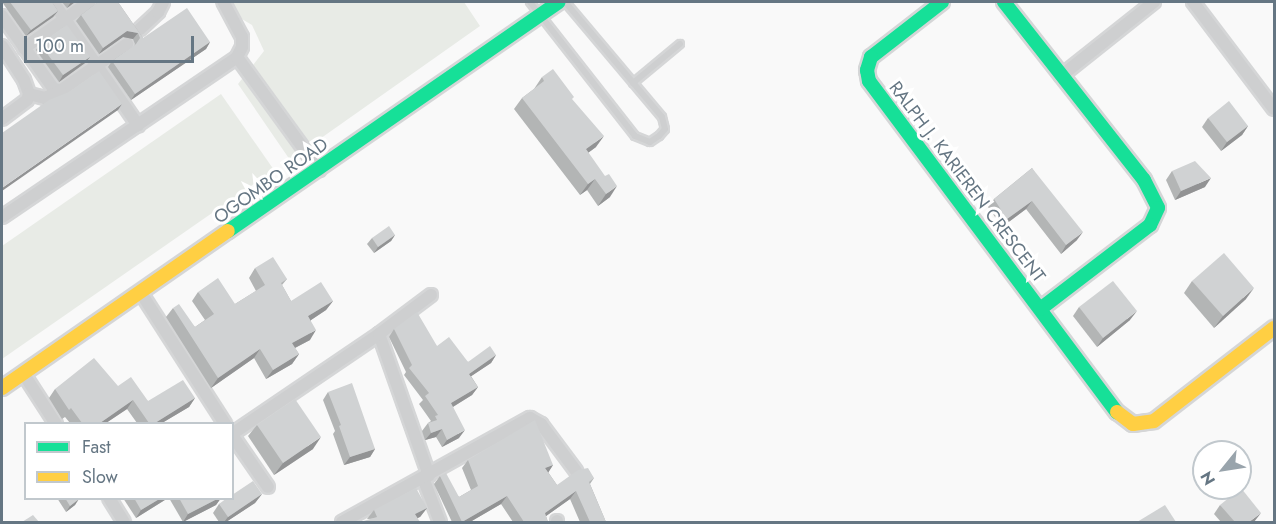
<!DOCTYPE html>
<html>
<head>
<meta charset="utf-8">
<style>
  body { margin:0 }
  #map { position:relative; width:1276px; height:524px; overflow:hidden; background:#f9f9f9; font-family:Jost,sans-serif }
  div>[style] { position:absolute }
  .green>* { inset:0; background:#e8ebe6 }
  .roads { filter:drop-shadow(2px 0 #d5d6d7) drop-shadow(-2px 0 #d5d6d7) drop-shadow(0 2px #d5d6d7) drop-shadow(0 -2px #d5d6d7) }
  .lane>* { height:6px; margin:-3px; padding:0 3px; transform-origin:3px; border-radius:3px; background:#cecfd0 }
  .street>* { height:12px; margin:-6px; padding:0 6px; transform-origin:6px; border-radius:6px; background:#cecfd0 }
  .fast>* { height:14px; margin:-7px; padding:0 7px; transform-origin:7px; border-radius:7px; background:#16e098 }
  .slow>* { height:14px; margin:-7px; padding:0 7px; transform-origin:7px; border-radius:7px; background:#ffcf43 }
  .wall>* { inset:0; background:#b3b5b5 }
  .shaded-wall>* { inset:0; background:#929394 }
  .building>* { inset:0; background:#d0d2d3 }
  span { translate:-50% -50%; white-space:nowrap; text-align:center; line-height:1.15; -webkit-text-stroke:6px #fff; paint-order:stroke }
  .street-label { font-size:18px; color:#657683 }
  .frame { position:absolute; inset:0; border:3px solid #657683; pointer-events:none }
  .legend { position:absolute; left:24px; top:422px; width:210px; height:78px; box-sizing:border-box; background:#fff; border:2px solid #c1c8cd; margin:0; padding:8px 10px; list-style:none; font-size:18px; color:#657683 }
  .legend li { display:flex; align-items:center; gap:12px; height:30px }
  .legend b { width:30px; border:2px solid #c1c8cd }
  .north { position:absolute; left:1192px; top:440px; width:60px; height:60px; box-sizing:border-box; background:#fff; border:2px solid #c1c8cd; border-radius:50%; rotate:240deg; font-size:16px; font-weight:700; line-height:24px; text-align:center; color:#657683 }
  .north::after { content:''; display:block; margin:auto; width:21px; height:27px; background:#99a4ac; clip-path:polygon(50% 0,100% 100%,50% 72%,0 100%) }
  .scale { position:absolute; left:24px; top:36px; width:170px; height:27px; box-sizing:border-box; border:3px solid #657683; border-top:0; padding-left:8px; font-size:18px; line-height:21px; white-space:nowrap; color:#657683; -webkit-text-stroke:4px #fff; paint-order:stroke }
</style>
</head>
<body>
<div id="map">
  <div class="green">
    <div style="clip-path:polygon(213px 2px,464px 2px,480px 26px,290px 160px,238px 84px,264px 51px,252px 25px)"></div>
    <div style="clip-path:polygon(221px 94px,274px 170px,2px 359px,2px 246px)"></div>
  </div>
  <div class="roads">
    <div class="lane">
      <div style="left:530px;top:2px;width:170px;rotate:51.9deg"></div>
      <div style="left:635px;top:136px;width:16px;rotate:22deg"></div>
      <div style="left:650px;top:142px;width:11px;rotate:-34deg"></div>
      <div style="left:659px;top:136px;width:9px;rotate:-49deg"></div>
      <div style="left:665px;top:129px;width:12px;rotate:-104deg"></div>
      <div style="left:662px;top:117px;width:150px;rotate:-130.1deg"></div>
      <div style="left:633px;top:83px;width:61px;rotate:-39.7deg"></div>
    </div>
    <div class="street">
      <div style="left:53px;top:2px;width:150px;rotate:55.4deg"></div>
      <div style="left:1193px;top:2px;width:134px;rotate:52.9deg"></div>
      <div style="left:2px;top:16px;width:88px;rotate:54.7deg"></div>
      <div style="left:53px;top:88px;width:8px;rotate:23deg"></div>
      <div style="left:60px;top:91px;width:82px;rotate:-35deg"></div>
      <div style="left:140px;top:29px;width:25px;rotate:-43deg"></div>
      <div style="left:158px;top:12px;width:11px;rotate:-63deg"></div>
      <div style="left:2px;top:46px;width:40px;rotate:57.1deg"></div>
      <div style="left:24px;top:80px;width:15px;rotate:70deg"></div>
      <div style="left:29px;top:94px;width:6px;rotate:108deg"></div>
      <div style="left:27px;top:100px;width:31px;rotate:143deg"></div>
      <div style="left:24px;top:48px;width:80px;rotate:-35.3deg"></div>
      <div style="left:237px;top:57px;width:140px;rotate:54deg"></div>
      <div style="left:1061px;top:76px;width:119px;rotate:-38.5deg"></div>
      <div style="left:29px;top:94px;width:16px;rotate:14deg"></div>
      <div style="left:45px;top:98px;width:17px;rotate:-25deg"></div>
      <div style="left:2px;top:217px;width:284px;rotate:-34.2deg"></div>
      <div style="left:237px;top:57px;width:11px;rotate:-63deg"></div>
      <div style="left:242px;top:47px;width:10px;rotate:-90deg"></div>
      <div style="left:242px;top:37px;width:40px;rotate:-118deg"></div>
      <div style="left:141px;top:293px;width:156px;rotate:57.3deg"></div>
      <div style="left:379px;top:334px;width:150px;rotate:70.5deg"></div>
      <div style="left:23px;top:373px;width:61px;rotate:57.1deg"></div>
      <div style="left:232px;top:434px;width:178px;rotate:-34.2deg"></div>
      <div style="left:379px;top:334px;width:65px;rotate:-36.9deg"></div>
      <div style="left:232px;top:435px;width:63px;rotate:55.3deg"></div>
      <div style="left:423px;top:478px;width:47px;rotate:68.9deg"></div>
      <div style="left:109px;top:498px;width:28px;rotate:58deg"></div>
      <div style="left:557px;top:521px;width:1px;rotate:90deg"></div>
      <div style="left:342px;top:522px;width:215px;rotate:-29deg"></div>
      <div style="left:530px;top:418px;width:13px;rotate:29deg"></div>
      <div style="left:541px;top:424px;width:59px;rotate:53.3deg"></div>
    </div>
    <div class="fast">
      <div style="left:942px;top:2px;width:90px;rotate:142.2deg"></div>
      <div style="left:871px;top:57px;width:14px;rotate:107deg"></div>
      <div style="left:867px;top:70px;width:11px;rotate:80deg"></div>
      <div style="left:869px;top:81px;width:414px;rotate:53.2deg"></div>
      <div style="left:1004px;top:2px;width:226px;rotate:51.8deg"></div>
      <div style="left:1144px;top:180px;width:31px;rotate:63deg"></div>
      <div style="left:1158px;top:208px;width:19px;rotate:115deg"></div>
      <div style="left:1150px;top:225px;width:138px;rotate:142.6deg"></div>
      <div style="left:228px;top:231px;width:402px;rotate:-34.7deg"></div>
    </div>
    <div class="slow">
      <div style="left:2px;top:388px;width:275px;rotate:-34.8deg"></div>
      <div style="left:1117px;top:412px;width:20px;rotate:37deg"></div>
      <div style="left:1133px;top:424px;width:21px;rotate:-8deg"></div>
      <div style="left:1154px;top:421px;width:152px;rotate:-37.8deg"></div>
    </div>
  </div>
  <div class="wall">
    <div style="clip-path:polygon(2px 2px,52px 2px,58px 11px,53px 17px,26px 36px)"></div>
    <div style="clip-path:polygon(62px 2px,75px 2px,67px 8px)"></div>
    <div style="clip-path:polygon(97px 2px,118px 2px,143px 38px,210px 42px,206px 49px,131px 100px,108px 67px,112px 61px,134px 46px,135px 44px,133px 39px,123px 37px,99px 54px,76px 21px,81px 15px,97px 3px)"></div>
    <div style="clip-path:polygon(40px 44px,90px 57px,85px 63px,59px 82px,36px 50px)"></div>
    <div style="clip-path:polygon(542px 77px,572px 100px,596px 147px,588px 153px,610px 197px,598px 206px,587px 190px,580px 195px,514px 109px,522px 98px,534px 89px)"></div>
    <div style="clip-path:polygon(1208px 118px,1248px 126px,1242px 135px,1221px 151px,1202px 127px)"></div>
    <div style="clip-path:polygon(1032px 168px,1077px 240px,1061px 254px,1026px 209px,1002px 227px,988px 207px,994px 199px)"></div>
    <div style="clip-path:polygon(1172px 171px,1205px 187px,1175px 200px,1166px 180px)"></div>
    <div style="clip-path:polygon(395px 235px,391px 241px,374px 253px,367px 244px,372px 238px)"></div>
    <div style="clip-path:polygon(255px 268px,287px 279px,282px 285px,291px 301px,333px 301px,326px 310px,311px 320px,310px 340px,295px 348px,299px 354px,292px 364px,266px 379px,254px 358px,211px 388px,166px 317px,173px 308px,195px 327px,205px 320px,192px 301px,198px 292px,235px 304px,256px 291px,249px 278px)"></div>
    <div style="clip-path:polygon(1192px 281px,1246px 299px,1214px 328px,1184px 293px)"></div>
    <div style="clip-path:polygon(1079px 307px,1130px 320px,1097px 347px,1073px 316px)"></div>
    <div style="clip-path:polygon(394px 329px,437px 346px,468px 362px,496px 355px,491px 363px,471px 376px,478px 387px,472px 395px,453px 407px,459px 438px,442px 447px,436px 437px,425px 440px,422px 431px,428px 423px,431px 421px,419px 404px,423px 400px,404px 375px,406px 372px,389px 337px)"></div>
    <div style="clip-path:polygon(118px 386px,148px 401px,195px 398px,189px 407px,162px 423px,137px 423px,127px 409px,106px 423px,70px 423px,65px 417px,62px 419px,49px 398px,55px 389px)"></div>
    <div style="clip-path:polygon(328px 392px,375px 449px,370px 457px,344px 465px,333px 434px,335px 431px,323px 400px)"></div>
    <div style="clip-path:polygon(257px 425px,313px 449px,274px 475px,248px 436px)"></div>
    <div style="clip-path:polygon(468px 460px,553px 465px,548px 472px,557px 485px,594px 478px,590px 484px,606px 522px,580px 522px,570px 499px,546px 516px,548px 522px,513px 522px,501px 504px,470px 522px,452px 522px,434px 484px,440px 476px,459px 497px,471px 490px,462px 468px)"></div>
    <div style="clip-path:polygon(262px 494px,255px 503px,226px 522px,219px 522px,213px 513px,219px 504px)"></div>
    <div style="clip-path:polygon(57px 498px,78px 498px,75px 505px,66px 512px)"></div>
    <div style="clip-path:polygon(123px 498px,168px 498px,136px 518px)"></div>
    <div style="clip-path:polygon(169px 498px,221px 498px,216px 505px,183px 522px)"></div>
    <div style="clip-path:polygon(1220px 505px,1254px 522px,1221px 522px,1214px 514px)"></div>
    <div style="clip-path:polygon(427px 508px,420px 517px,367px 519px,374px 510px)"></div>
  </div>
  <div class="shaded-wall">
    <div style="clip-path:polygon(71px 2px,75px 2px,67px 8px)"></div>
    <div style="clip-path:polygon(58px 11px,53px 17px,26px 36px,31px 30px)"></div>
    <div style="clip-path:polygon(127px 31px,138px 33px,133px 39px,123px 37px,99px 54px,103px 48px)"></div>
    <div style="clip-path:polygon(210px 42px,206px 49px,131px 100px,135px 94px)"></div>
    <div style="clip-path:polygon(90px 57px,85px 63px,59px 82px,63px 75px)"></div>
    <div style="clip-path:polygon(122px 104px,118px 110px,2px 191px,2px 188px)"></div>
    <div style="clip-path:polygon(1248px 126px,1242px 135px,1221px 151px,1227px 142px)"></div>
    <div style="clip-path:polygon(604px 136px,596px 147px,578px 160px,586px 149px)"></div>
    <div style="clip-path:polygon(1211px 178px,1205px 187px,1175px 200px,1181px 191px)"></div>
    <div style="clip-path:polygon(595px 179px,587px 190px,580px 195px,588px 184px)"></div>
    <div style="clip-path:polygon(617px 186px,610px 197px,598px 206px,606px 194px)"></div>
    <div style="clip-path:polygon(1032px 201px,1026px 209px,1002px 227px,1007px 219px)"></div>
    <div style="clip-path:polygon(1083px 232px,1077px 240px,1061px 254px,1066px 245px)"></div>
    <div style="clip-path:polygon(395px 235px,391px 241px,374px 253px,378px 247px)"></div>
    <div style="clip-path:polygon(1254px 288px,1246px 299px,1214px 328px,1223px 316px)"></div>
    <div style="clip-path:polygon(333px 301px,326px 310px,302px 326px,308px 316px)"></div>
    <div style="clip-path:polygon(1137px 311px,1130px 320px,1097px 347px,1103px 338px)"></div>
    <div style="clip-path:polygon(316px 330px,310px 340px,285px 353px,292px 343px)"></div>
    <div style="clip-path:polygon(260px 349px,254px 358px,211px 388px,218px 378px)"></div>
    <div style="clip-path:polygon(299px 354px,292px 364px,266px 379px,273px 370px)"></div>
    <div style="clip-path:polygon(496px 355px,491px 363px,464px 381px,469px 374px)"></div>
    <div style="clip-path:polygon(478px 387px,472px 395px,446px 411px,451px 403px)"></div>
    <div style="clip-path:polygon(195px 398px,189px 407px,162px 423px,155px 423px)"></div>
    <div style="clip-path:polygon(133px 400px,127px 409px,106px 423px,100px 423px)"></div>
    <div style="clip-path:polygon(442px 429px,436px 437px,425px 440px,431px 433px)"></div>
    <div style="clip-path:polygon(465px 430px,459px 438px,442px 447px,447px 440px)"></div>
    <div style="clip-path:polygon(321px 437px,313px 449px,274px 475px,283px 463px)"></div>
    <div style="clip-path:polygon(375px 449px,370px 457px,344px 465px,350px 457px)"></div>
    <div style="clip-path:polygon(553px 465px,548px 473px,545px 468px)"></div>
    <div style="clip-path:polygon(576px 491px,570px 499px,539px 521px,545px 513px)"></div>
    <div style="clip-path:polygon(262px 494px,255px 503px,226px 522px,224px 522px,228px 517px)"></div>
    <div style="clip-path:polygon(507px 496px,501px 504px,470px 522px,462px 522px)"></div>
    <div style="clip-path:polygon(161px 498px,168px 498px,136px 518px,141px 510px)"></div>
    <div style="clip-path:polygon(219px 498px,221px 498px,216px 505px,183px 522px,188px 514px)"></div>
    <div style="clip-path:polygon(79px 499px,75px 505px,66px 512px,70px 506px)"></div>
    <div style="clip-path:polygon(427px 508px,420px 517px,410px 522px,415px 514px)"></div>
    <div style="clip-path:polygon(1261px 513px,1254px 522px,1249px 522px)"></div>
  </div>
  <div class="building">
    <div style="clip-path:polygon(10px 2px,52px 2px,58px 11px,31px 30px)"></div>
    <div style="clip-path:polygon(98px 2px,118px 2px,143px 38px,187px 8px,210px 42px,135px 94px,112px 61px,136px 44px,140px 38px,138px 33px,127px 31px,103px 48px,81px 15px)"></div>
    <div style="clip-path:polygon(67px 25px,90px 57px,63px 75px,40px 44px)"></div>
    <div style="clip-path:polygon(553px 69px,574px 97px,572px 99px,604px 136px,586px 149px,605px 176px,609px 174px,617px 186px,606px 194px,595px 179px,588px 184px,522px 98px,544px 81px,542px 77px)"></div>
    <div style="clip-path:polygon(99px 71px,122px 104px,2px 188px,2px 133px,49px 100px,69px 92px)"></div>
    <div style="clip-path:polygon(1229px 101px,1248px 126px,1227px 142px,1208px 118px)"></div>
    <div style="clip-path:polygon(1195px 161px,1211px 178px,1181px 191px,1172px 171px)"></div>
    <div style="clip-path:polygon(1032px 168px,1083px 232px,1066px 245px,1032px 201px,1007px 219px,994px 199px)"></div>
    <div style="clip-path:polygon(389px 226px,395px 235px,378px 247px,372px 238px)"></div>
    <div style="clip-path:polygon(1224px 253px,1254px 288px,1223px 316px,1192px 281px)"></div>
    <div style="clip-path:polygon(273px 257px,287px 279px,281px 283px,291px 301px,321px 282px,333px 301px,308px 316px,316px 330px,292px 343px,299px 354px,273px 370px,260px 349px,218px 378px,173px 308px,179px 304px,195px 327px,214px 314px,198px 292px,218px 278px,235px 304px,265px 285px,255px 268px)"></div>
    <div style="clip-path:polygon(1113px 281px,1137px 311px,1103px 338px,1079px 307px)"></div>
    <div style="clip-path:polygon(417px 312px,437px 346px,449px 337px,468px 362px,490px 346px,496px 355px,469px 374px,478px 387px,451px 403px,465px 430px,447px 440px,442px 429px,431px 433px,428px 423px,437px 420px,435px 416px,438px 415px,425px 396px,429px 393px,409px 368px,412px 365px,394px 329px)"></div>
    <div style="clip-path:polygon(94px 358px,118px 386px,131px 377px,148px 401px,183px 380px,195px 398px,155px 423px,149px 423px,133px 400px,100px 423px,82px 423px,71px 408px,69px 410px,55px 389px)"></div>
    <div style="clip-path:polygon(352px 383px,375px 449px,350px 457px,339px 426px,341px 425px,328px 392px)"></div>
    <div style="clip-path:polygon(295px 399px,321px 437px,283px 463px,257px 425px)"></div>
    <div style="clip-path:polygon(535px 420px,553px 465px,545px 468px,557px 485px,578px 470px,588px 468px,594px 478px,589px 482px,606px 522px,590px 522px,576px 491px,545px 513px,548px 522px,524px 522px,507px 496px,462px 522px,440px 476px,446px 473px,459px 497px,478px 486px,468px 460px)"></div>
    <div style="clip-path:polygon(253px 481px,262px 494px,228px 517px,219px 504px,227px 498px,232px 498px,232px 495px)"></div>
    <div style="clip-path:polygon(416px 488px,427px 508px,415px 514px,420px 522px,360px 522px,377px 517px,374px 510px)"></div>
    <div style="clip-path:polygon(1241px 488px,1261px 513px,1249px 522px,1235px 522px,1220px 505px)"></div>
    <div style="clip-path:polygon(65px 498px,78px 498px,79px 499px,70px 506px)"></div>
    <div style="clip-path:polygon(134px 498px,161px 498px,141px 510px)"></div>
    <div style="clip-path:polygon(179px 498px,219px 498px,188px 514px)"></div>
    <div style="clip-path:polygon(1165px 505px,1176px 522px,1137px 522px)"></div>
    <div style="clip-path:polygon(33px 515px,39px 522px,22px 522px)"></div>
  </div>
  <div class="street-label">
    <span style="left:271px;top:181px;rotate:-35deg">OGOMBO ROAD</span>
    <span style="left:967px;top:182px;rotate:53deg">RALPH J. KARIEREN CRESCENT</span>
  </div>
  <div class="frame"></div>
  <ul class="legend">
  <li><b style="height:8px;background:#16e098"></b>Fast</li>
  <li><b style="height:8px;background:#ffcf43"></b>Slow</li>
  </ul>
  <div class="north">N</div>
  <div class="scale">100 m</div>
</div>
</body>
</html>
